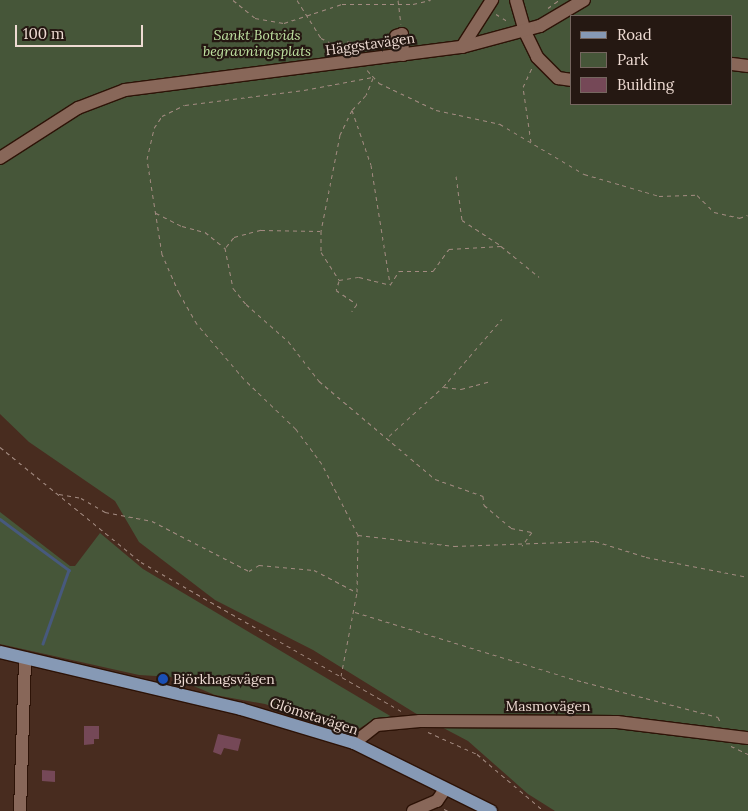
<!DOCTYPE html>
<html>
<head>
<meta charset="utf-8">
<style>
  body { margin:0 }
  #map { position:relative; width:748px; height:811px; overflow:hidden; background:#482c1f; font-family:Lora,serif }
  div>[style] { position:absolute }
  .green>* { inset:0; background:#465639 }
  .stream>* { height:2.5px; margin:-1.25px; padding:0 1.25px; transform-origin:1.25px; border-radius:1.25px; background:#47597d }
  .building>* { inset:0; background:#754857 }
  .path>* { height:1px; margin-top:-0.5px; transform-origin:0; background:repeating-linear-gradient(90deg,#a38b81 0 4px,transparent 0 8px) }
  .roads { filter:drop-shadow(1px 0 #2d1307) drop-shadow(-1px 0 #2d1307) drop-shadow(0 1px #2d1307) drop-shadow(0 -1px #2d1307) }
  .minor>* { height:12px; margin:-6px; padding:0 6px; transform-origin:6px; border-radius:6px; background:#886759 }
  .major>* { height:12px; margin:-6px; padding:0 6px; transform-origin:6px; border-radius:6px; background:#8699b5 }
  .dots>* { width:14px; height:14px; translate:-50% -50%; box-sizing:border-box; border:2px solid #251812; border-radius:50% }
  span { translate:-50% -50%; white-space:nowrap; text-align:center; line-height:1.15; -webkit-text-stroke:4.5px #251812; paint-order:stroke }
  .park-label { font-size:14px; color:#bfe2a1; font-style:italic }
  .street-label { font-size:14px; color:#eedbd3 }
  .poi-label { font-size:14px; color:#eedbd3 }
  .left { translate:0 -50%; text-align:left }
  .legend { position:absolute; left:570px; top:15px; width:162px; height:90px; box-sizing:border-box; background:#251812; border:1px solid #75665f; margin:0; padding:6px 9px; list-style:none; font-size:15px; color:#eedbd3 }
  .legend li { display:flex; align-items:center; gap:10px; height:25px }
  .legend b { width:25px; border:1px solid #75665f }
  .scale { position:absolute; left:15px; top:25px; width:128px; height:22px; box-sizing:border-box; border:2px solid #eedbd3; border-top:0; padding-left:6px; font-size:15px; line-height:18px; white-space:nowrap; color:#eedbd3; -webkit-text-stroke:4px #251812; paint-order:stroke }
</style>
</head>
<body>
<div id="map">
  <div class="green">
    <div style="clip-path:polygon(evenodd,0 0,748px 0,748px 811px,555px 811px,528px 794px,468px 741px,415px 713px,313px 650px,215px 600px,139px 542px,115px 501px,29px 442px,0 414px,0 0,572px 16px,732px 16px,732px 104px,572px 104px,572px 16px)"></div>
    <div style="clip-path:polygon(0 512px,70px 566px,75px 566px,100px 533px,143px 569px,392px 717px,370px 722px,350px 734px,265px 704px,215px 695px,172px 677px,139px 675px,0 644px)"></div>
  </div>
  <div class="stream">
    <div style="left:0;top:519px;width:86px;rotate:36.5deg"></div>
    <div style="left:69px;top:570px;width:78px;rotate:109.4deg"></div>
  </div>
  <div class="building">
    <div style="clip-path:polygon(84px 726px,99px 726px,99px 739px,94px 739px,94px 744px,84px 745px)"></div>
    <div style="clip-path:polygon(218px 734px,241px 739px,238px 751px,224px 748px,221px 755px,213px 752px)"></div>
    <div style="clip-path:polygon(42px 770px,55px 771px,55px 782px,42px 781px)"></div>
  </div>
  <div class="path">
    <div style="left:233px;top:0;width:28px;rotate:39deg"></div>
    <div style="left:255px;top:18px;width:29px;rotate:10deg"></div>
    <div style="left:284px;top:23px;width:61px;rotate:-18.1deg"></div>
    <div style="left:342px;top:4px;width:71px"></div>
    <div style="left:413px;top:4px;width:18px;rotate:-13deg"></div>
    <div style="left:297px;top:0;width:45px;rotate:57.7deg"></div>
    <div style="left:321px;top:38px;width:11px;rotate:27deg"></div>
    <div style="left:331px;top:43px;width:21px;rotate:-5deg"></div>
    <div style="left:398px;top:0;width:24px;rotate:83deg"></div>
    <div style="left:548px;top:8px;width:14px;rotate:-36deg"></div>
    <div style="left:496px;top:14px;width:15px;rotate:32deg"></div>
    <div style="left:367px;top:70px;width:18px;rotate:47deg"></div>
    <div style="left:379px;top:83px;width:63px;rotate:25.3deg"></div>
    <div style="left:436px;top:110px;width:66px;rotate:12.3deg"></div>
    <div style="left:500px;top:124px;width:98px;rotate:30.8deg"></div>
    <div style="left:584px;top:174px;width:78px;rotate:16.3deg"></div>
    <div style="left:659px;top:196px;width:38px;rotate:-2deg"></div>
    <div style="left:697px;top:195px;width:24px;rotate:45deg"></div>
    <div style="left:714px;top:212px;width:26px;rotate:13deg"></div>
    <div style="left:739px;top:218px;width:9px;rotate:-18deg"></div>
    <div style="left:373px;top:78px;width:18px;rotate:112deg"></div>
    <div style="left:366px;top:95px;width:21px;rotate:133deg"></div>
    <div style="left:352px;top:110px;width:58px;rotate:70.9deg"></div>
    <div style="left:371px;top:165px;width:121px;rotate:80.9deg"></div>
    <div style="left:352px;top:110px;width:28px;rotate:116deg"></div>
    <div style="left:340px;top:135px;width:98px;rotate:101.2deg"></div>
    <div style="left:321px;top:231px;width:21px;rotate:90deg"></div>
    <div style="left:321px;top:252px;width:33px;rotate:57deg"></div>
    <div style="left:339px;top:280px;width:20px;rotate:-9deg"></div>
    <div style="left:359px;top:277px;width:32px;rotate:14deg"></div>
    <div style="left:390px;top:285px;width:17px;rotate:-57deg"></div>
    <div style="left:399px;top:271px;width:34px"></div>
    <div style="left:433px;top:271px;width:27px;rotate:-54deg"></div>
    <div style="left:449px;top:249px;width:52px;rotate:-3.3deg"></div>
    <div style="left:501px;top:246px;width:49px;rotate:39.2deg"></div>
    <div style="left:531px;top:142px;width:56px;rotate:-98.3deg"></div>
    <div style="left:523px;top:87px;width:21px;rotate:-65deg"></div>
    <div style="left:456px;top:176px;width:44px;rotate:82.2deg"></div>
    <div style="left:462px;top:220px;width:45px;rotate:33.3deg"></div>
    <div style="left:156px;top:213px;width:29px;rotate:27deg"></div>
    <div style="left:182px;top:226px;width:24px;rotate:15deg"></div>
    <div style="left:205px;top:232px;width:26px;rotate:39deg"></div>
    <div style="left:225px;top:248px;width:41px;rotate:78.7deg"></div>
    <div style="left:233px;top:288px;width:21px;rotate:51deg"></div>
    <div style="left:246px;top:304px;width:56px;rotate:41.4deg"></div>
    <div style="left:288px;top:341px;width:51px;rotate:52.2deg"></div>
    <div style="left:319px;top:381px;width:152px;rotate:40.2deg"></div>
    <div style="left:435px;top:479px;width:51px;rotate:19.5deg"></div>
    <div style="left:483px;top:496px;width:9px;rotate:84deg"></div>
    <div style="left:484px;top:505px;width:35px;rotate:40deg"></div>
    <div style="left:511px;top:528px;width:21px;rotate:11deg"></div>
    <div style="left:532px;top:532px;width:17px;rotate:126deg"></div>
    <div style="left:226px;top:247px;width:13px;rotate:-51deg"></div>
    <div style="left:234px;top:237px;width:28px;rotate:-15deg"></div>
    <div style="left:261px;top:230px;width:59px;rotate:1deg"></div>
    <div style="left:339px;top:281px;width:9px;rotate:108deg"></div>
    <div style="left:336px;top:290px;width:25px;rotate:34deg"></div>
    <div style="left:357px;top:304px;width:9px;rotate:126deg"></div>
    <div style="left:444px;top:387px;width:17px;rotate:7deg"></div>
    <div style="left:461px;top:389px;width:28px;rotate:-15deg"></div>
    <div style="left:389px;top:436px;width:73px;rotate:-42.2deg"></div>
    <div style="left:443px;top:387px;width:90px;rotate:-49.1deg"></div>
    <div style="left:0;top:447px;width:182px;rotate:39.2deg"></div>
    <div style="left:141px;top:562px;width:302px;rotate:29.8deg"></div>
    <div style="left:59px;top:494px;width:22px;rotate:10deg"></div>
    <div style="left:81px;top:498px;width:28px;rotate:30deg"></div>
    <div style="left:105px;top:512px;width:48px;rotate:10.8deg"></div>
    <div style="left:152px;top:521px;width:109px;rotate:27.3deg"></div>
    <div style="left:249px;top:571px;width:12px;rotate:-31deg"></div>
    <div style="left:259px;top:565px;width:55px;rotate:5.2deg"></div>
    <div style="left:314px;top:570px;width:47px;rotate:27.6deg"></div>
    <div style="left:358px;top:535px;width:97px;rotate:6.5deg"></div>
    <div style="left:454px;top:546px;width:141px;rotate:-2deg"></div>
    <div style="left:595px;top:541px;width:53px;rotate:17.4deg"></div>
    <div style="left:646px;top:557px;width:104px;rotate:11.1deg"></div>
    <div style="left:355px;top:612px;width:224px;rotate:17.1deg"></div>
    <div style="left:569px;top:678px;width:154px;rotate:14.7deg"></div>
    <div style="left:718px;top:717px;width:8px;rotate:67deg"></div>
    <div style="left:341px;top:676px;width:86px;rotate:-79.2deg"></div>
    <div style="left:357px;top:592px;width:57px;rotate:-89deg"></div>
    <div style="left:358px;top:535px;width:80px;rotate:-116.9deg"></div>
    <div style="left:322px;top:464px;width:44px;rotate:-126.6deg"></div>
    <div style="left:296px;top:429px;width:72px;rotate:-136.1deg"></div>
    <div style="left:244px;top:379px;width:72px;rotate:-130.5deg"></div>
    <div style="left:197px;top:324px;width:36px;rotate:-120deg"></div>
    <div style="left:179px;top:293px;width:43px;rotate:-113.6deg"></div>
    <div style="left:162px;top:254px;width:96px;rotate:-99deg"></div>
    <div style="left:147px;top:159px;width:32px;rotate:-77deg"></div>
    <div style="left:154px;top:128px;width:14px;rotate:-56deg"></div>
    <div style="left:162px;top:116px;width:25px;rotate:-26deg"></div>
    <div style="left:185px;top:105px;width:120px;rotate:-7.2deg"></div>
    <div style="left:304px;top:90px;width:70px;rotate:-10.7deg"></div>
    <div style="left:428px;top:732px;width:54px;rotate:24.2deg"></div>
    <div style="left:477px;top:754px;width:88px;rotate:40.4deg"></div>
    <div style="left:731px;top:746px;width:19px;rotate:25deg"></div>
    <div style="left:444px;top:809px;width:4px;rotate:27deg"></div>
  </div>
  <div class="roads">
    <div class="minor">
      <div style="left:516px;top:0;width:33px;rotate:74deg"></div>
      <div style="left:525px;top:32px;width:28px;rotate:64deg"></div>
      <div style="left:537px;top:57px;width:30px;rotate:45deg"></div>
      <div style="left:558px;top:78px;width:14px;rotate:8deg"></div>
      <div style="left:396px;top:36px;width:6px;rotate:-18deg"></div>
      <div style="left:402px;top:34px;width:21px;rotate:87deg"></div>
      <div style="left:462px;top:47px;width:56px;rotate:-57.4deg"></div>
      <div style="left:732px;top:64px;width:16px;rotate:7deg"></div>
      <div style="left:0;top:158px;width:93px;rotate:-32.7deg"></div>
      <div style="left:78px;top:108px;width:50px;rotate:-21deg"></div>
      <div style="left:125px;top:90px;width:340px;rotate:-7.3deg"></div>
      <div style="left:462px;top:47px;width:81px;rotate:-15.1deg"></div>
      <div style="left:540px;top:26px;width:51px;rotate:-30.6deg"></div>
      <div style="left:354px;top:743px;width:29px;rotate:-38deg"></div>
      <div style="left:377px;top:725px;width:43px;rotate:-5.3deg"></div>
      <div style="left:420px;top:721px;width:197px;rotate:0.3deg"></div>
      <div style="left:617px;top:722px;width:132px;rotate:7deg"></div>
      <div style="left:20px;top:811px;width:153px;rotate:-88.1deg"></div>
      <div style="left:413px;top:811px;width:26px;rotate:-23deg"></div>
      <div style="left:437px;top:801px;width:14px;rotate:-56deg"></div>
    </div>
    <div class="major">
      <div style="left:0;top:652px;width:248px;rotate:13.3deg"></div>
      <div style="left:241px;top:709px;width:118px;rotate:16.7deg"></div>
      <div style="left:354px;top:743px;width:153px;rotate:26.4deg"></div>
    </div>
  </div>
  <div class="dots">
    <div style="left:163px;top:679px;background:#1a4fb4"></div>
  </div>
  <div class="park-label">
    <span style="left:257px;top:43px">Sankt Botvids<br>begravningsplats</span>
  </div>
  <div class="street-label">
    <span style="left:370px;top:44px;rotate:-8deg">Häggstavägen</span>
    <span style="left:548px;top:706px">Masmovägen</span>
    <span style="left:314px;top:716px;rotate:18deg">Glömstavägen</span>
  </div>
  <div class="poi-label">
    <span class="left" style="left:173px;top:679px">Björkhagsvägen</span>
  </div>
  <ul class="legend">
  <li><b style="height:6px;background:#8699b5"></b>Road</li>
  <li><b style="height:14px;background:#465639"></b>Park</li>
  <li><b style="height:14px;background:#754857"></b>Building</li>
  </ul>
  <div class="scale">100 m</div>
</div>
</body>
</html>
